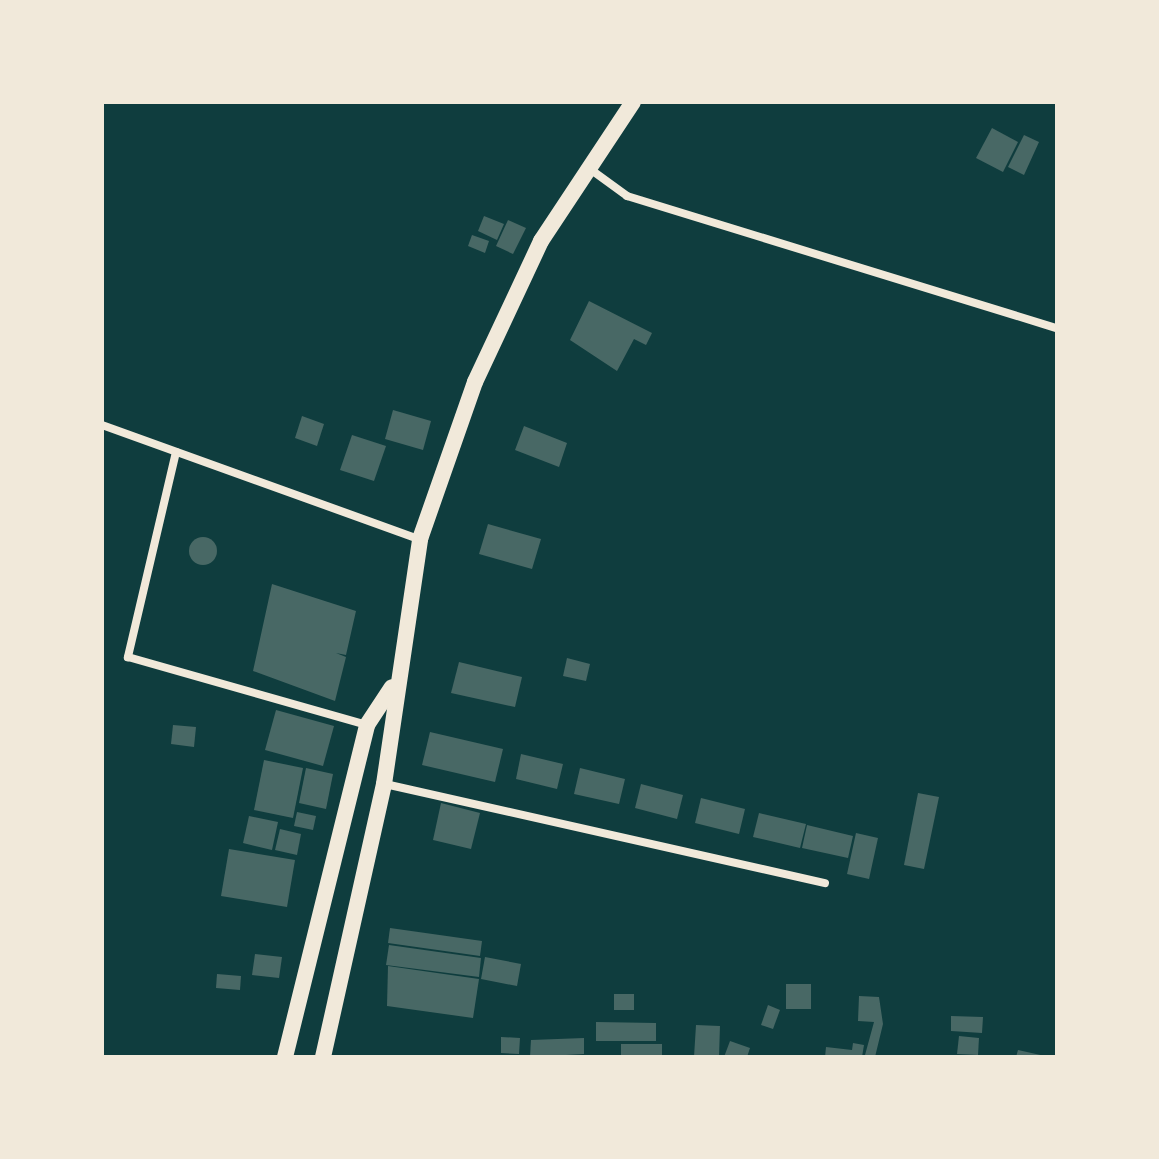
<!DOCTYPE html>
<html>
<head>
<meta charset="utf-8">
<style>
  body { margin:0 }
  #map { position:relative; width:1159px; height:1159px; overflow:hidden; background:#0f3d3e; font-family:Helvetica,sans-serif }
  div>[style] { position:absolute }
  .building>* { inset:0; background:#486865 }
  .round { border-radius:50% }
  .minor>* { height:8px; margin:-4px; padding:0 4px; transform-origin:4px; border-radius:4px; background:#f1e9da }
  .primary>* { height:16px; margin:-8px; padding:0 8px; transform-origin:8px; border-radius:8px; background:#f1e9da }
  span { translate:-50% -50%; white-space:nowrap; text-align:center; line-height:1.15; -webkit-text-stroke:6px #f1e9da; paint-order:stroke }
  .frame { position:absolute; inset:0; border:104px solid #f1e9da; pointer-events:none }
</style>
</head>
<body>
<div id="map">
  <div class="building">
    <div style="clip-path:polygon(992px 128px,1018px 142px,1003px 172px,976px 158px)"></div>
    <div style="clip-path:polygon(1024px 135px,1039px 142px,1024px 175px,1008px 167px)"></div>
    <div style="clip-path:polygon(484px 216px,504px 224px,497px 240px,478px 231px)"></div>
    <div style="clip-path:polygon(508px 220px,526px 228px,513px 254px,496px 246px)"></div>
    <div style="clip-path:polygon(472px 235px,489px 241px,485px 253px,468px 246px)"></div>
    <div style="clip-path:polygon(589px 301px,652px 333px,646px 345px,634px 339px,617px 371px,570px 340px)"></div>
    <div style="clip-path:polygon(393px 410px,431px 421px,423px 450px,385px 439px)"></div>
    <div style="clip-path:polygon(302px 416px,324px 424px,317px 446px,295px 438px)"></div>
    <div style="clip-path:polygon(524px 426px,567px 443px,559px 467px,515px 450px)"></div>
    <div style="clip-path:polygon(352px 435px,386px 446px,374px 481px,340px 470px)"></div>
    <div style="clip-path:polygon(488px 524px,541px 539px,532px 569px,479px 554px)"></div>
    <div class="round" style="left:189px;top:537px;width:28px;height:28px"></div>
    <div style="clip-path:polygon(272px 584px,356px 611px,346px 655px,336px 653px,346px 657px,335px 701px,253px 671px)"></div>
    <div style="clip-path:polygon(567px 658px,590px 664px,586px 681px,563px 676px)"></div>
    <div style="clip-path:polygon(459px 662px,522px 677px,515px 707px,451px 693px)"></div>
    <div style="clip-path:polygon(276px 710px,334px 726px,323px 766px,265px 750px)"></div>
    <div style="clip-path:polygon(173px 725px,196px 727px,194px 747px,171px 744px)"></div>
    <div style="clip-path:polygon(430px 732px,503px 749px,495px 782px,422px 765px)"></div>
    <div style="clip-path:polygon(521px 754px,563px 764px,557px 789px,516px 779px)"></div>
    <div style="clip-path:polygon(264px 760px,303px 768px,293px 818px,254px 810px)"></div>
    <div style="clip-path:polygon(306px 768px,333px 774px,326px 809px,299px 803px)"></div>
    <div style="clip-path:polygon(580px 768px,625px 779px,619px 804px,574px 794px)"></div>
    <div style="clip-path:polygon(641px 784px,683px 795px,677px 819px,635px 808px)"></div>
    <div style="clip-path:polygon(918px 793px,939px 797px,924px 869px,904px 865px)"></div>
    <div style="clip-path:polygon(701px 798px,745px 809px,739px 834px,695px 823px)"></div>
    <div style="clip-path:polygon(441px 803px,480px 813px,471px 849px,433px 840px)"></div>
    <div style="clip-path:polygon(297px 812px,316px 816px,313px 830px,294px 826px)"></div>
    <div style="clip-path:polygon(759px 813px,806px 824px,800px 848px,753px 837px)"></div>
    <div style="clip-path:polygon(249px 816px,278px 822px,272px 850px,243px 843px)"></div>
    <div style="clip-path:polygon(807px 825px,853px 836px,848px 858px,802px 848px)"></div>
    <div style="clip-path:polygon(280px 829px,301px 834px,297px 855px,275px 850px)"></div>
    <div style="clip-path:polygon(856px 833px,878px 838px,869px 879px,847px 874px)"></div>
    <div style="clip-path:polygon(229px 849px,295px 860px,287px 907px,221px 896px)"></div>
    <div style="clip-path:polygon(390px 928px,482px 941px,480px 956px,388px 943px)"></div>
    <div style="clip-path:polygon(389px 945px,481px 958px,479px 977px,386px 965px)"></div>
    <div style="clip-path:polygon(255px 954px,282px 957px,279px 978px,252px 975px)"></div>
    <div style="clip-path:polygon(485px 957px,521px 964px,517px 986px,481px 979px)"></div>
    <div style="clip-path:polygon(388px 966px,479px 979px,473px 1018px,387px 1006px)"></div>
    <div style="clip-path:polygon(217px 974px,241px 976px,240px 990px,216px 988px)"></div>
    <div style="clip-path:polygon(786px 984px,811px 984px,811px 1009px,786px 1009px)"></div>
    <div style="clip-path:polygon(614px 994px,634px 994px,634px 1010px,614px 1010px)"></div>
    <div style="clip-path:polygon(859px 996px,879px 997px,883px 1024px,875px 1057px,865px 1055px,874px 1022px,858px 1021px)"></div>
    <div style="clip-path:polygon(768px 1005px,780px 1010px,773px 1029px,761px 1025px)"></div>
    <div style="clip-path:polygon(951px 1016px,983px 1017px,982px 1033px,951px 1031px)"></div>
    <div style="clip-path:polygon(596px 1022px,656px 1023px,656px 1041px,596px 1041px)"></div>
    <div style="clip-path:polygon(696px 1025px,720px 1026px,719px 1057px,694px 1057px)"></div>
    <div style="clip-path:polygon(959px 1036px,979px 1038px,978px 1055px,957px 1054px)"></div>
    <div style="clip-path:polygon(501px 1037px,520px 1038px,519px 1054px,501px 1053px)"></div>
    <div style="clip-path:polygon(584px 1038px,584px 1054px,530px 1057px,531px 1040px)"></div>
    <div style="clip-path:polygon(730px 1041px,750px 1048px,747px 1057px,724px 1057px)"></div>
    <div style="clip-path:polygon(853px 1043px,864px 1045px,862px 1057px,825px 1057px,826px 1047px,852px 1050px)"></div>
    <div style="clip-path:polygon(621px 1044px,662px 1044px,662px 1057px,621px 1057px)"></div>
    <div style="clip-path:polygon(1018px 1050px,1045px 1056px,1045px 1057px,1016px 1057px)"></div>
  </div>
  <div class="minor">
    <div style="left:590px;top:169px;width:46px;rotate:36.1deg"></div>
    <div style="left:627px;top:196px;width:450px;rotate:17.1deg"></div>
    <div style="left:102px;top:425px;width:337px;rotate:19.8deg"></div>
    <div style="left:176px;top:452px;width:211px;rotate:103.2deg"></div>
    <div style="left:128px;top:657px;width:248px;rotate:15.9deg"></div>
    <div style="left:385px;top:784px;width:451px;rotate:12.7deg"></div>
  </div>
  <div class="primary">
    <div style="left:285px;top:1057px;width:342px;rotate:-76.1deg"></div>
    <div style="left:367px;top:725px;width:45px;rotate:-56.7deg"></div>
    <div style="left:323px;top:1057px;width:280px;rotate:-77.4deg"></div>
    <div style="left:384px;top:784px;width:248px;rotate:-81.6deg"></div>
    <div style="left:420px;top:539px;width:166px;rotate:-70.7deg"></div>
    <div style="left:475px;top:382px;width:156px;rotate:-64.9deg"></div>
    <div style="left:541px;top:241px;width:167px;rotate:-56.5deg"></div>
  </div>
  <div class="frame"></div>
</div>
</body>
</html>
